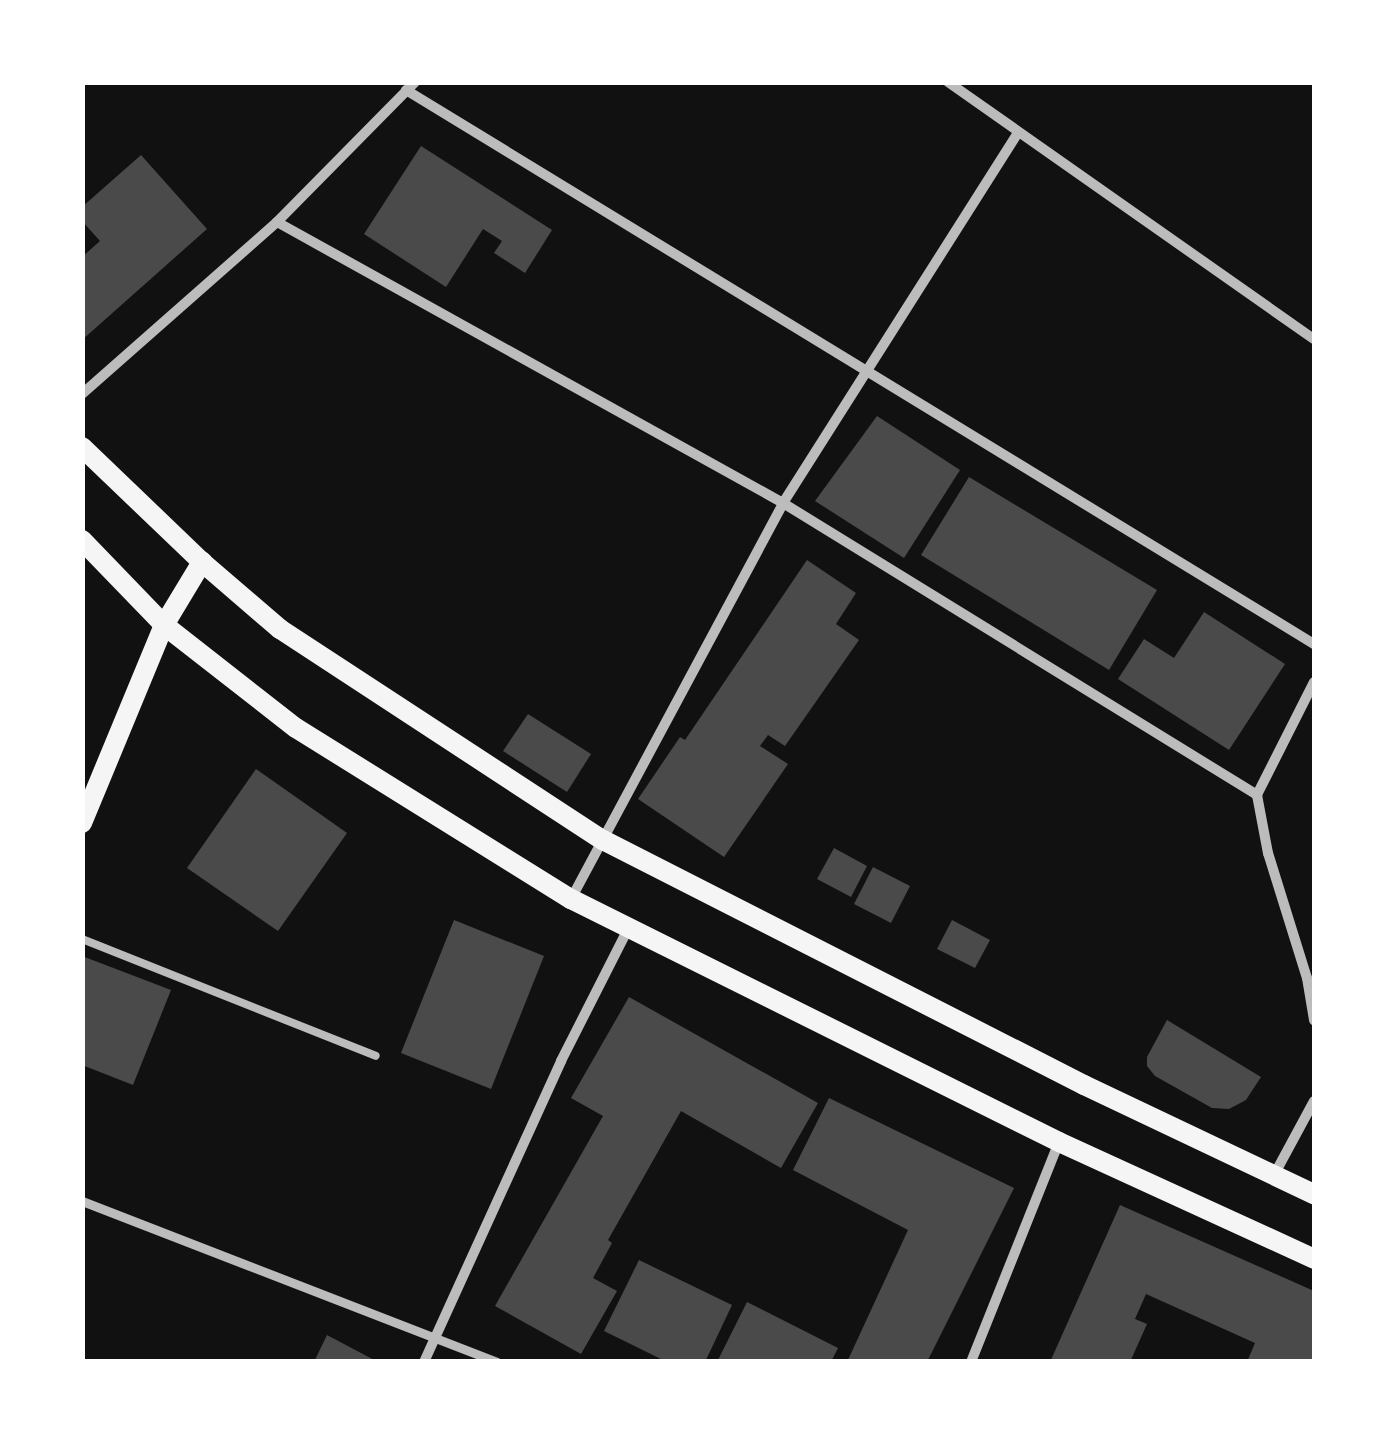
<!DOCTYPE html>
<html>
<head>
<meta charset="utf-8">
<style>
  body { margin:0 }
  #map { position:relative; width:1397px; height:1444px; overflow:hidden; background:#111; font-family:Manrope,sans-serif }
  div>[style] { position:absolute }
  .building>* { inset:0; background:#4a4a4a }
  .service>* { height:8px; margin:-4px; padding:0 4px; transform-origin:4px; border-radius:4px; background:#bcbcbc }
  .pedestrian>* { height:9px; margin:-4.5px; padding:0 4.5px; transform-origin:4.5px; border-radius:4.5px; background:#bcbcbc }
  .minor>* { height:10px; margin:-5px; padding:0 5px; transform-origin:5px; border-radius:5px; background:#bcbcbc }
  .secondary>* { height:20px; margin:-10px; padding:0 10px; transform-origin:10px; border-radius:10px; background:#f5f5f5 }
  span { translate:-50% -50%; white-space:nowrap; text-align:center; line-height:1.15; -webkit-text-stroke:8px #fff; paint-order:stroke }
  .frame { position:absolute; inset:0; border:85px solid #fff; pointer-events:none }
</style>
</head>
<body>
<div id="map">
  <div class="building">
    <div style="clip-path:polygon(421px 146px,552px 230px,525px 273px,494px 253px,502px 241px,483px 229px,446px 287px,364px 234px)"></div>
    <div style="clip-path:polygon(141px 155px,207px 229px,82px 340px,82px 257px,100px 241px,82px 221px,82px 207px)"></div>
    <div style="clip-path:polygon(877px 416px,960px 470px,904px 558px,815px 501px)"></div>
    <div style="clip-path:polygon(969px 477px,1157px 590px,1109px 670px,921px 555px)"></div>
    <div style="clip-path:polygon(807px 560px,856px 593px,836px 624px,859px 640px,785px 746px,768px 735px,760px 746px,788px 764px,724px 857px,638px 799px,680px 737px,685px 740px)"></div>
    <div style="clip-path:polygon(1204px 612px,1285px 664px,1229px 750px,1118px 679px,1144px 639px,1174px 658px)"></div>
    <div style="clip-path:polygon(528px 714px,591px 754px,567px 792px,503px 751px)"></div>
    <div style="clip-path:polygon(256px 769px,347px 833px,278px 931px,187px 868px)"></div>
    <div style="clip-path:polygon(834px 848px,867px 866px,851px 897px,817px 879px)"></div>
    <div style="clip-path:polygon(873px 867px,910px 886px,891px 923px,854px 904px)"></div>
    <div style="clip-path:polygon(454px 920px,544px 956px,491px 1089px,401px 1053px)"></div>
    <div style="clip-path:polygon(952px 920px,990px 940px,975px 968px,937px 949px)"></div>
    <div style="clip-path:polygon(82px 956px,171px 990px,133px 1085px,82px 1065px)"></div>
    <div style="clip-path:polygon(629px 997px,818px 1103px,781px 1168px,681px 1111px,608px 1240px,612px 1243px,593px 1278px,617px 1291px,581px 1354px,495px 1306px,603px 1116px,571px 1098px)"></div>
    <div style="clip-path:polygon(1167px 1020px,1261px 1077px,1246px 1100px,1229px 1109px,1212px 1108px,1155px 1076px,1147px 1066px,1147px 1057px)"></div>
    <div style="clip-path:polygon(829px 1098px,1014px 1188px,927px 1362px,847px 1362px,908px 1230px,793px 1170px)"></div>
    <div style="clip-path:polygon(1120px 1205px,1314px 1291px,1314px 1362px,1247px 1362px,1255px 1343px,1146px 1294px,1135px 1319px,1147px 1324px,1130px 1362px,1050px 1362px)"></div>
    <div style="clip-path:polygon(639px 1260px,732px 1305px,705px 1362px,667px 1362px,604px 1331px)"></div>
    <div style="clip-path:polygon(747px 1302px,838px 1348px,831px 1362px,717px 1362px)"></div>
    <div style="clip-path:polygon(327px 1335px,378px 1362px,314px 1362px)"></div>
  </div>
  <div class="service">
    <div style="left:82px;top:939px;width:316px;rotate:21.7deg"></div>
  </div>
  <div class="pedestrian">
    <div style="left:82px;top:1201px;width:445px;rotate:21.2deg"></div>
  </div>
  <div class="minor">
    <div style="left:948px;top:82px;width:447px;rotate:35.1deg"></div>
    <div style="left:406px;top:90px;width:1064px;rotate:31.39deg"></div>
    <div style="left:277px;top:222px;width:579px;rotate:29.04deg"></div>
    <div style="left:783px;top:503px;width:557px;rotate:31.63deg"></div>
    <div style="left:82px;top:394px;width:260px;rotate:-41.4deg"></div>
    <div style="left:277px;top:222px;width:197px;rotate:-45.4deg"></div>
    <div style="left:1314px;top:682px;width:127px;rotate:116.8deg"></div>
    <div style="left:1257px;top:795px;width:59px;rotate:79.3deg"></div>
    <div style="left:1268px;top:853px;width:131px;rotate:72.7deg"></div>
    <div style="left:1307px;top:978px;width:43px;rotate:80.5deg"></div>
    <div style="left:571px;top:899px;width:449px;rotate:-61.8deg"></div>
    <div style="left:783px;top:503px;width:438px;rotate:-57.6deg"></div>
    <div style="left:1274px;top:1175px;width:84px;rotate:-61.6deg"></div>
    <div style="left:424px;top:1362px;width:331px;rotate:-65.5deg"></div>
    <div style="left:561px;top:1061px;width:148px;rotate:-63.1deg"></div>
    <div style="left:971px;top:1362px;width:237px;rotate:-68.2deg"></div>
  </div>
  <div class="secondary">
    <div style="left:82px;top:447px;width:166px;rotate:43.8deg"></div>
    <div style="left:202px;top:562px;width:103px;rotate:40.7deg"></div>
    <div style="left:280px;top:629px;width:386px;rotate:33.2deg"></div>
    <div style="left:603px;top:840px;width:540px;rotate:26.99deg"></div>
    <div style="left:1084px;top:1085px;width:255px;rotate:25.4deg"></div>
    <div style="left:82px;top:540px;width:118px;rotate:46deg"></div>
    <div style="left:164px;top:625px;width:167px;rotate:38deg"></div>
    <div style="left:296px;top:728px;width:324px;rotate:31.9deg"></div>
    <div style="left:571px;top:899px;width:545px;rotate:26.47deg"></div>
    <div style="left:1059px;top:1142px;width:281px;rotate:24.6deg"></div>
    <div style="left:82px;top:823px;width:214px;rotate:-67.5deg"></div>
    <div style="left:164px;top:625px;width:74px;rotate:-58.9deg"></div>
  </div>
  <div class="frame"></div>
</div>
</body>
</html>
